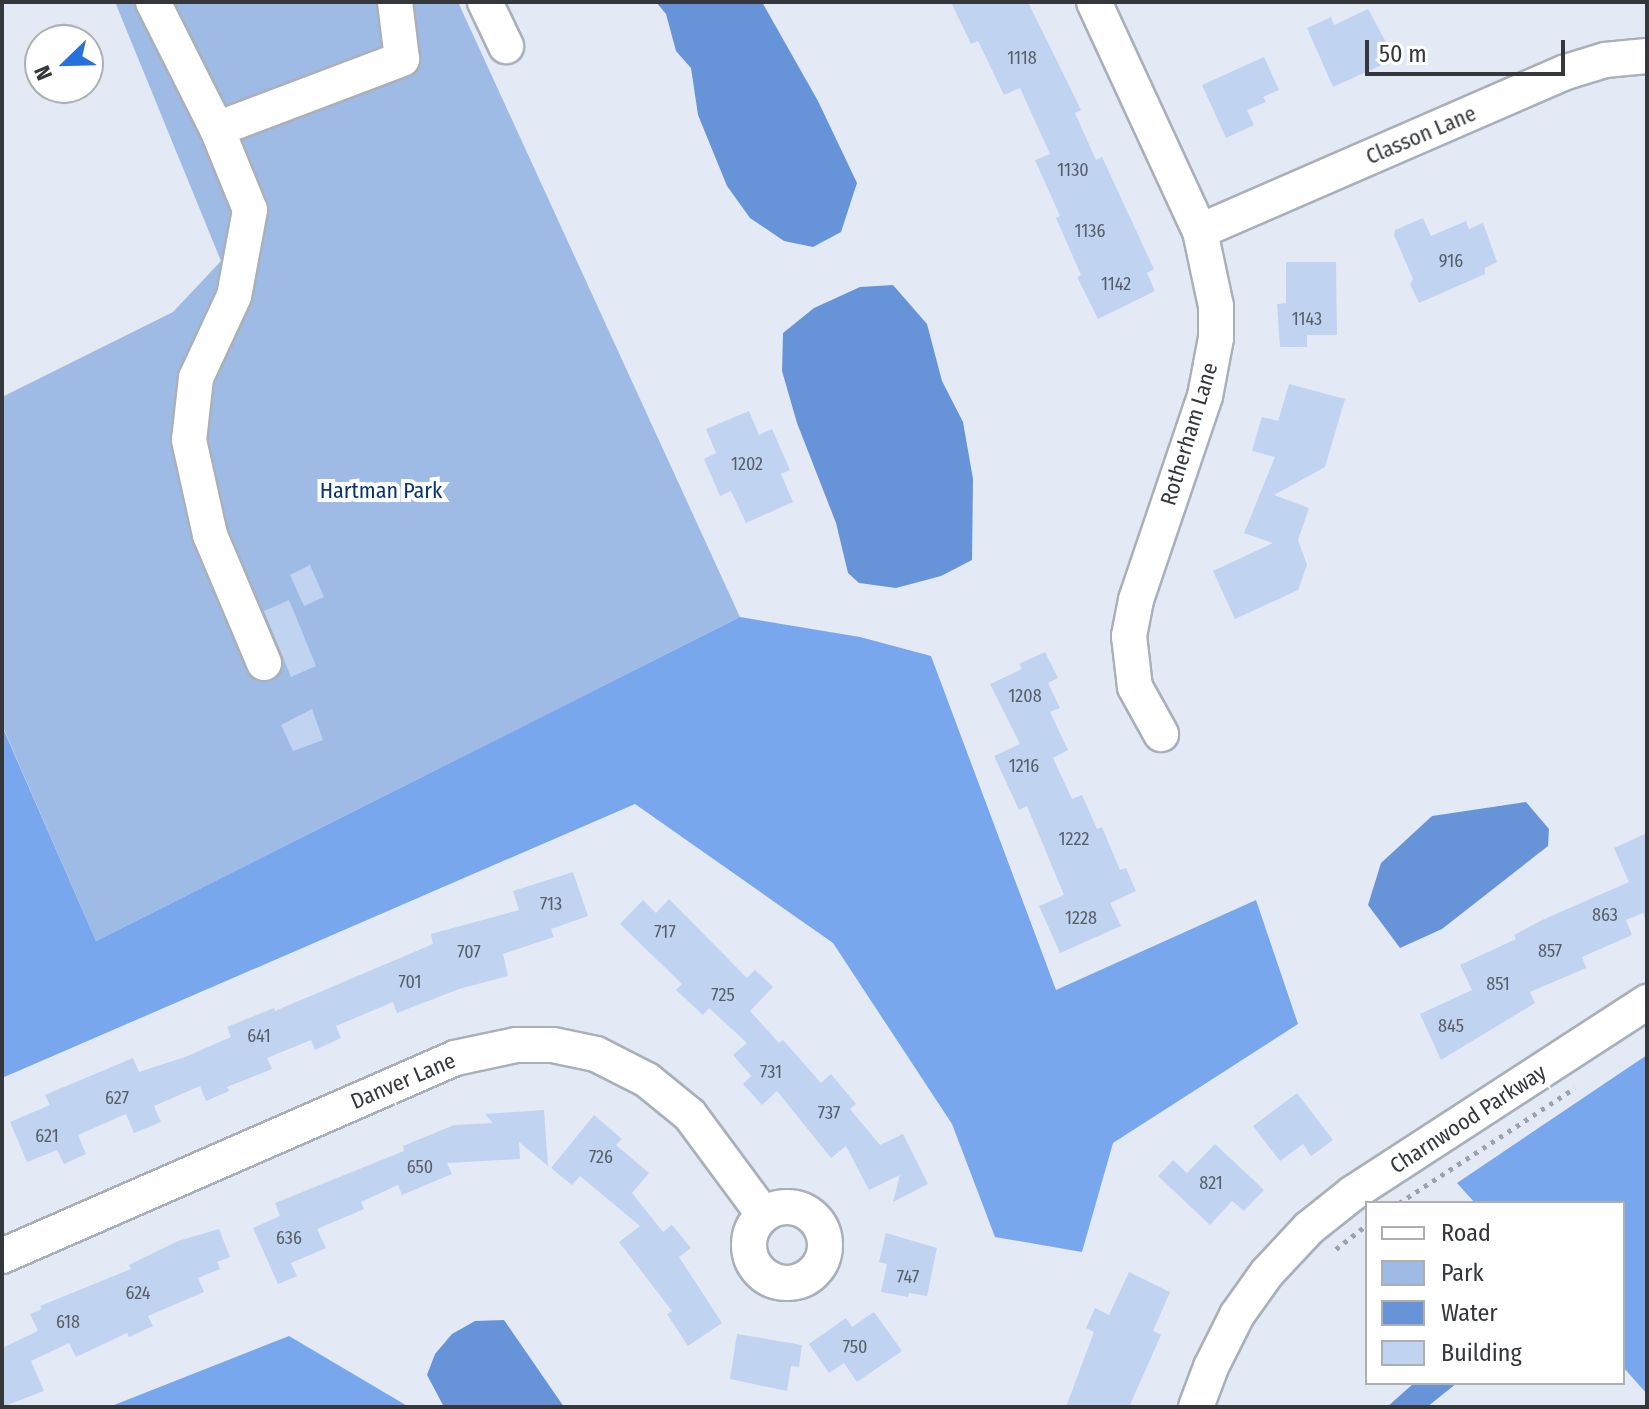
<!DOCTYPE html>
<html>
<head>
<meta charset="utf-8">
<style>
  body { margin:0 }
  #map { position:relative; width:1649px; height:1409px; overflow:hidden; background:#e3eaf5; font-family:"Fira Sans Condensed",sans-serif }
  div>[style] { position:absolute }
  .green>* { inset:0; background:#9ebbe6 }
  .forest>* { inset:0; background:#79a7ed }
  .water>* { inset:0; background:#6794d9 }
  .building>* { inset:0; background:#c0d3f1 }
  .path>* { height:5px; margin-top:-2.5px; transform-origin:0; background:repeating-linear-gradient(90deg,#9da3ab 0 4px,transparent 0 10px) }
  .roads { filter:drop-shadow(2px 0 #a9b0ba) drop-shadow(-2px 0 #a9b0ba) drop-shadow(0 2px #a9b0ba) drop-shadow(0 -2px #a9b0ba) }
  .minor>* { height:34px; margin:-17px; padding:0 17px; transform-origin:17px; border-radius:17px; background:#fff }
  .minor>.ring { margin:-17px; padding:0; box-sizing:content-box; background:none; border:34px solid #fff; border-radius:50% }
  span { translate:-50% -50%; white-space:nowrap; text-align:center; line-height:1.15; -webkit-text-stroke:8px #fff; paint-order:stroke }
  .number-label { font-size:18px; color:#575e68 }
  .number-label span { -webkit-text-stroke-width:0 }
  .street-label { font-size:22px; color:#34373b }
  .park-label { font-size:22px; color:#083471 }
  .frame { position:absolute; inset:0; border:4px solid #34373b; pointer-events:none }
  .legend { position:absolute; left:1365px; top:1201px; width:260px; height:184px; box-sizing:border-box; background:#fff; border:2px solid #aeafb1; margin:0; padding:10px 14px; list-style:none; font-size:24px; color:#34373b }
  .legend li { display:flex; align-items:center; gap:16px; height:40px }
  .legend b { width:40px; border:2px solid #aeafb1 }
  .north { position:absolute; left:24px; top:24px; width:80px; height:80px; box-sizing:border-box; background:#fff; border:2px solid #aeafb1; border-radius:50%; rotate:247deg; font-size:22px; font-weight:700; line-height:32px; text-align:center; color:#34373b }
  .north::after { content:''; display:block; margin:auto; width:28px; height:36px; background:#2671dc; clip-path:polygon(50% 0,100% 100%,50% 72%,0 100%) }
  .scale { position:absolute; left:1365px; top:40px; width:200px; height:36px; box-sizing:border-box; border:4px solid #34373b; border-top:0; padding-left:10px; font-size:24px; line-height:28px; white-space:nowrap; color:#34373b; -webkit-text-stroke:6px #fff; paint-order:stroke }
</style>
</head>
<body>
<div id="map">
  <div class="green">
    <div style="clip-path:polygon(115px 2px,458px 2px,740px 617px,96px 941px,2px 725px,2px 397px,173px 312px,221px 261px)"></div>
  </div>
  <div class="forest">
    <div style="clip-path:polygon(740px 617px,860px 637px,931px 656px,1056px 990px,1256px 900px,1298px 1024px,1113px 1143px,1082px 1252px,995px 1237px,952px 1124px,833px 943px,635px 804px,2px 1078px,2px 726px,96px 941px)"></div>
    <div style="clip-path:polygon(1647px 1055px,1647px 1394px,1623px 1367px,1623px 1203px,1475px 1203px,1457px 1183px)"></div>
    <div style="clip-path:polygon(289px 1336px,409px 1407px,109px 1407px)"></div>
  </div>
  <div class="water">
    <div style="clip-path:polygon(656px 2px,762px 2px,818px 101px,857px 183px,841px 232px,813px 247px,784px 241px,750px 218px,727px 186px,698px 115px,691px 68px,676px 51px,666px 14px)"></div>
    <div style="clip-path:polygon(893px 285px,927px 324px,942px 381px,963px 422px,973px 479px,972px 560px,941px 576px,896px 588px,859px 583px,848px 573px,836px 523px,797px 423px,782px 371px,783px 333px,814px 308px,860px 287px)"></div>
    <div style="clip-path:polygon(1526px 802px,1549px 829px,1548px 846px,1442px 929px,1400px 948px,1368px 905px,1381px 863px,1432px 816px)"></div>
    <div style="clip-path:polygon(504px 1320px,564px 1407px,444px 1407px,427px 1375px,435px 1354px,452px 1334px,475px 1321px)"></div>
    <div style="clip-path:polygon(1414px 1383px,1457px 1383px,1427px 1407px,1387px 1407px)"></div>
  </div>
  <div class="building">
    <div style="clip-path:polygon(951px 2px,1028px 2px,1081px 110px,1075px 113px,1096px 160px,1102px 157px,1154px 269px,1147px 273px,1155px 291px,1098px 319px,1077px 277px,1081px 275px,1056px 218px,1060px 216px,1035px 160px,1050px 154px,1020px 88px,1004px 95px,978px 41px,971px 44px)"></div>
    <div style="clip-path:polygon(1368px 9px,1395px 59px,1333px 87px,1307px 28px,1331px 17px,1334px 25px)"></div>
    <div style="clip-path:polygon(1264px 57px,1279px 90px,1263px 97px,1266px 102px,1247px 110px,1254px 125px,1226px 138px,1202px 85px)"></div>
    <div style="clip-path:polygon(1423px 218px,1431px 236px,1466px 221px,1469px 229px,1483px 223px,1497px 262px,1485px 268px,1485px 274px,1419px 303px,1410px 284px,1413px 279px,1394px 235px,1395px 230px)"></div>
    <div style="clip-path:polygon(1286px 262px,1336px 262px,1337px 335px,1307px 335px,1307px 347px,1280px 347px,1277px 304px,1286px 303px)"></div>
    <div style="clip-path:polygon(1289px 384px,1345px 399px,1325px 467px,1274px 495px,1309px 508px,1298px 540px,1307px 565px,1298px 590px,1235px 619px,1213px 571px,1273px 543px,1244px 533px,1275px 457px,1252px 451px,1262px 417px,1278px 421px)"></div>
    <div style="clip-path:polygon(749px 411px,759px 435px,772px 429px,790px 470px,781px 474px,793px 502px,746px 523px,731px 491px,720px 496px,704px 459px,716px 453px,706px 429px)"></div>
    <div style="clip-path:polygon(310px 565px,324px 597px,304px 606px,290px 575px)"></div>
    <div style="clip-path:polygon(289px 600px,316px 666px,291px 677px,264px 611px)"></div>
    <div style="clip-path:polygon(1045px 652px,1058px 678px,1048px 683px,1060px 708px,1050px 712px,1068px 750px,1053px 758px,1072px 799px,1082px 795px,1097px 829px,1102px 827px,1120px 870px,1126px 868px,1136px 891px,1110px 903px,1121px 926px,1060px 953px,1039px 906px,1064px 895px,1027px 806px,1019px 810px,994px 756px,1020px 744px,990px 684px,1022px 669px,1019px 664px)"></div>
    <div style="clip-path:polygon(312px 709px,323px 740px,293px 751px,281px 725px)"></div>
    <div style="clip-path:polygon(1647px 833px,1647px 923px,1643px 913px,1626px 920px,1632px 935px,1582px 957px,1586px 968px,1530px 992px,1535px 1003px,1441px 1060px,1420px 1014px,1472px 990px,1460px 965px,1516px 939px,1514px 935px,1540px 921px,1629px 882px,1614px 848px)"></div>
    <div style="clip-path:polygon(573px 872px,588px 916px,551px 929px,554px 937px,503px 954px,508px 976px,459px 989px,397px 1013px,393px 1002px,336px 1026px,341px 1038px,315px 1050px,311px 1040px,267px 1058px,272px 1069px,227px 1087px,229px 1091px,206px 1101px,200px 1086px,154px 1106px,161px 1122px,134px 1133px,126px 1114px,78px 1135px,86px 1154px,64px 1164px,57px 1150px,27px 1162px,10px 1122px,50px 1105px,45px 1095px,133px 1058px,139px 1072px,185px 1057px,231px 1037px,227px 1027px,274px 1008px,275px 1011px,433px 944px,431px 934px,519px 910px,513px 891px)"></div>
    <div style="clip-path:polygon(669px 899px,747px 978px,755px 970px,773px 987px,750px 1011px,779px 1043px,783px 1040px,821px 1083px,831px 1074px,856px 1104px,850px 1109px,880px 1145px,903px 1134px,928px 1184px,893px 1202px,900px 1175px,869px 1190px,846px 1146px,831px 1158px,777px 1091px,762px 1105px,743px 1084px,751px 1076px,733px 1055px,747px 1043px,709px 1008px,703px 1015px,676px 990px,682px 984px,620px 924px,643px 900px,656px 913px)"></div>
    <div style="clip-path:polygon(1297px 1093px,1333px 1140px,1311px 1156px,1303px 1144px,1280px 1161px,1253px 1126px)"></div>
    <div style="clip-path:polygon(544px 1110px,548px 1166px,519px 1142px,520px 1159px,447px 1163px,452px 1174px,402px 1195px,398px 1185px,361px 1202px,364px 1209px,317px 1229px,326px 1248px,291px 1263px,297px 1276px,278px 1284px,253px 1228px,280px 1216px,275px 1203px,404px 1151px,403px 1146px,454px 1125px,493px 1123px,485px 1114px)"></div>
    <div style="clip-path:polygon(594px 1115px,622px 1139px,616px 1145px,649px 1173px,632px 1193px,663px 1232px,672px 1225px,691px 1248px,679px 1257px,722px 1323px,688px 1346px,667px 1314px,672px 1311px,619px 1242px,640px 1226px,580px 1176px,572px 1185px,551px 1168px)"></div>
    <div style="clip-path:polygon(1215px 1144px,1264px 1190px,1244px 1211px,1232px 1201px,1210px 1225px,1158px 1176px,1173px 1160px,1187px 1173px)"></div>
    <div style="clip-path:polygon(219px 1229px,230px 1257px,217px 1262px,220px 1269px,198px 1278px,204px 1292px,148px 1316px,153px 1326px,129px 1337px,127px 1333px,76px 1357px,69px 1343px,31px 1361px,44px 1391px,2px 1407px,2px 1348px,38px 1331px,30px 1314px,42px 1309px,40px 1306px,131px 1269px,129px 1265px,178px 1241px)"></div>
    <div style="clip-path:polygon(886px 1233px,937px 1248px,927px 1296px,909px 1293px,908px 1297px,881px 1292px,887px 1264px,879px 1262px)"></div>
    <div style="clip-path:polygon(1129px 1272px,1170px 1292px,1153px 1331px,1161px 1335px,1129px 1407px,1066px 1407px,1094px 1332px,1086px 1328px,1095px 1308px,1109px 1315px)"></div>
    <div style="clip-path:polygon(874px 1312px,902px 1351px,857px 1382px,844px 1363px,829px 1373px,809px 1344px,846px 1318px,852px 1327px)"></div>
    <div style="clip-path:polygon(737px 1334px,802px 1345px,799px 1367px,791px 1366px,787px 1391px,730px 1379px)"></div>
  </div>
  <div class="path">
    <div style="left:1399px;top:1203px;width:210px;rotate:-33.2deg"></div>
    <div style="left:1336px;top:1249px;width:39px;rotate:-38deg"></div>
  </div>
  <div class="roads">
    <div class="minor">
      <div style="left:153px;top:2px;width:142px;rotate:63.3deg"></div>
      <div style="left:217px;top:129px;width:198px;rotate:-20.7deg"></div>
      <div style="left:402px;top:59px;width:57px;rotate:-97deg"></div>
      <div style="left:485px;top:2px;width:49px;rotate:64.5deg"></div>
      <div style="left:1094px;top:2px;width:252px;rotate:65.2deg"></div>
      <div style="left:1200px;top:231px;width:77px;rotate:78deg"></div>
      <div style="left:1216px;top:306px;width:32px;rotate:90deg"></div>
      <div style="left:1216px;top:338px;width:59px;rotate:100.7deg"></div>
      <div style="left:1205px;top:396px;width:215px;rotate:108.7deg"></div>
      <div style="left:1136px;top:600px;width:37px;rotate:101deg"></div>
      <div style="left:1129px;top:636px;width:51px;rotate:83.3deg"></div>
      <div style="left:1135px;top:687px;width:54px;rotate:61deg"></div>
      <div style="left:217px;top:129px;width:87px;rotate:67.8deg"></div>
      <div style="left:250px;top:210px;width:87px;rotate:100.5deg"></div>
      <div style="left:234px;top:296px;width:90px;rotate:114.9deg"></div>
      <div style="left:196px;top:378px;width:62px;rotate:96.4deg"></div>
      <div style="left:189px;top:440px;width:97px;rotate:77.5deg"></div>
      <div style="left:210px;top:535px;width:139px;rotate:67.1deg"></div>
      <div style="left:1200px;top:231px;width:399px;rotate:-23.5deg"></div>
      <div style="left:1566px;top:72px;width:41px;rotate:-17.1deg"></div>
      <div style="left:1605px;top:60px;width:42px;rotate:-5.4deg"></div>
      <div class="ring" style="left:749px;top:1207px;width:42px;height:42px"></div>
      <div style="left:2px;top:1256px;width:494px;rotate:-23.6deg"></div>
      <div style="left:455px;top:1058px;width:62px;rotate:-12deg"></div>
      <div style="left:516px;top:1045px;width:37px"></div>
      <div style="left:553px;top:1045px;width:44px;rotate:11.8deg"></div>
      <div style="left:596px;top:1054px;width:57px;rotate:27deg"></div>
      <div style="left:647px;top:1080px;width:55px;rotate:39.1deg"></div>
      <div style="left:690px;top:1115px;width:124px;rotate:53.5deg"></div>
      <div style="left:1196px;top:1407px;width:43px;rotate:-69.4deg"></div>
      <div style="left:1211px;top:1367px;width:58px;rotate:-63.4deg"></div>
      <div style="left:1237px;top:1315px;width:52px;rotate:-54.5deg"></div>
      <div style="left:1267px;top:1273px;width:62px;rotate:-47deg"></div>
      <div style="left:1309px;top:1228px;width:56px;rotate:-38.5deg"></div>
      <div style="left:1353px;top:1193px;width:351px;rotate:-33deg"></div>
    </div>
  </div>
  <div class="number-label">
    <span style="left:1022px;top:58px">1118</span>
    <span style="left:1073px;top:170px">1130</span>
    <span style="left:1090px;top:231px">1136</span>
    <span style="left:1451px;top:261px">916</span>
    <span style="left:1116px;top:284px">1142</span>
    <span style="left:1307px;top:319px">1143</span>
    <span style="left:747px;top:464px">1202</span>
    <span style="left:1025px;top:696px">1208</span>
    <span style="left:1024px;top:766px">1216</span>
    <span style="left:1074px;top:839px">1222</span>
    <span style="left:551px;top:904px">713</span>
    <span style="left:1605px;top:915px">863</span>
    <span style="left:1081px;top:918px">1228</span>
    <span style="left:665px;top:932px">717</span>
    <span style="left:1550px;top:951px">857</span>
    <span style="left:469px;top:952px">707</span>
    <span style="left:410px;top:982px">701</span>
    <span style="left:1498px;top:984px">851</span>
    <span style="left:723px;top:995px">725</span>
    <span style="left:1451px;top:1026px">845</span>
    <span style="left:259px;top:1036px">641</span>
    <span style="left:771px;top:1072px">731</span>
    <span style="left:117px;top:1098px">627</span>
    <span style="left:829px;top:1113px">737</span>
    <span style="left:47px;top:1136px">621</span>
    <span style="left:601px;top:1157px">726</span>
    <span style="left:420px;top:1167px">650</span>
    <span style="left:1211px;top:1183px">821</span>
    <span style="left:289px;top:1238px">636</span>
    <span style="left:908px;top:1277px">747</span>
    <span style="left:138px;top:1293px">624</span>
    <span style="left:68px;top:1322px">618</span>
    <span style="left:855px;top:1347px">750</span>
  </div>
  <div class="street-label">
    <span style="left:1421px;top:135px;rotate:-23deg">Classon Lane</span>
    <span style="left:1189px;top:434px;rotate:-73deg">Rotherham Lane</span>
    <span style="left:403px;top:1081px;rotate:-23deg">Danver Lane</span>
    <span style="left:1468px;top:1119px;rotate:-33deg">Charnwood Parkway</span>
  </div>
  <div class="park-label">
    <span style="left:381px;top:491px">Hartman Park</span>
  </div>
  <div class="frame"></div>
  <ul class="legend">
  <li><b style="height:10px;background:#fff"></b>Road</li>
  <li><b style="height:22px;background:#9ebbe6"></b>Park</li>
  <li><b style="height:22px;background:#6794d9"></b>Water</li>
  <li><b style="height:22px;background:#c0d3f1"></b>Building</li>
  </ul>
  <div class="north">N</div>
  <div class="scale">50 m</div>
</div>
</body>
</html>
